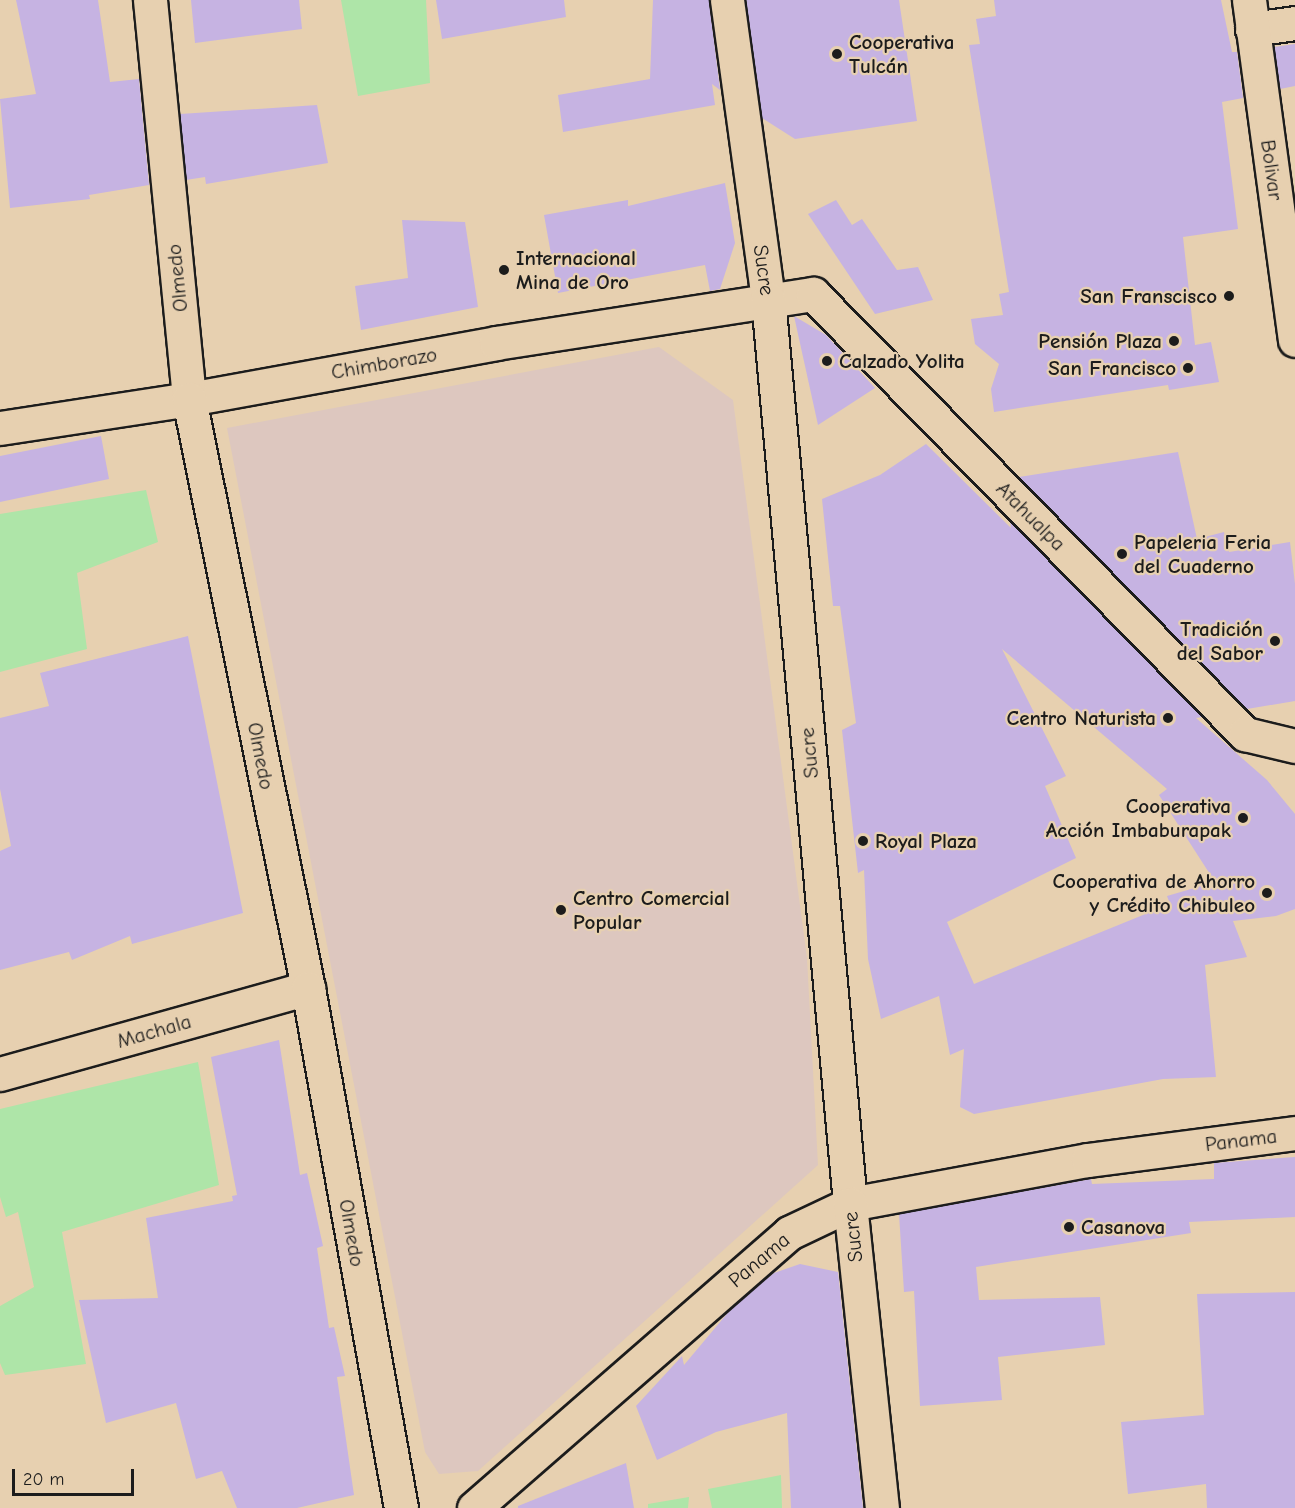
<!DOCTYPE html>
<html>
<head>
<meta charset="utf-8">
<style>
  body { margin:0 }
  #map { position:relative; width:1295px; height:1508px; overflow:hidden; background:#e7d0b0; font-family:"Comic Neue",sans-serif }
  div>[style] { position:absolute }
  .built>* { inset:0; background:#ddc7bf }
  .green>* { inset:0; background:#aee5a8 }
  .building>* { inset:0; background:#c6b3e2 }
  .roads { filter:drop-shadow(2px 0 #1c1c1c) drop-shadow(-2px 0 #1c1c1c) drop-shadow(0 2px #1c1c1c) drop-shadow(0 -2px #1c1c1c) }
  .street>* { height:33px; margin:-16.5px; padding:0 16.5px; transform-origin:16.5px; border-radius:16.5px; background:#e7d0b0 }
  .secondary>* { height:33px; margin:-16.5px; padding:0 16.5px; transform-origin:16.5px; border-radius:16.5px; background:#e7d0b0 }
  .primary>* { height:33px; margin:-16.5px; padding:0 16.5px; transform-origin:16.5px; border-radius:16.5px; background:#e7d0b0 }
  .dots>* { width:16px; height:16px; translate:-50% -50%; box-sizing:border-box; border:3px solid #e7d0b0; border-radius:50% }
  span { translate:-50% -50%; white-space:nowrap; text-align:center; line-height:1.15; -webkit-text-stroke:4.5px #e7d0b0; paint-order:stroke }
  .poi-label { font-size:21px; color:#1c1c1c; font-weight:700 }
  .left { translate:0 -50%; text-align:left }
  .right { translate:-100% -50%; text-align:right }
  .street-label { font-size:21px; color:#1c1c1c }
  .scale { position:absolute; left:12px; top:1469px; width:122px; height:27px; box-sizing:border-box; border:3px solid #1c1c1c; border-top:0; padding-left:8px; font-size:18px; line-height:21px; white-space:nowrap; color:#1c1c1c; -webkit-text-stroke:4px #e7d0b0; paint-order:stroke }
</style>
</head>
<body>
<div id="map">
  <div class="built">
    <div style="clip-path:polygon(659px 347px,733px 400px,807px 958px,818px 1165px,478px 1471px,439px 1474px,425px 1452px,227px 428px)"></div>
  </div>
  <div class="green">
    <div style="clip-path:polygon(341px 0,426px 0,430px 83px,358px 96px)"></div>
    <div style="clip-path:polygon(146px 490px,158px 542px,77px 573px,87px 649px,0 672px,0 514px)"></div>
    <div style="clip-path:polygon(198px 1062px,219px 1185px,62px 1232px,86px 1364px,5px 1375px,0 1363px,0 1306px,34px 1287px,18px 1212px,6px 1217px,0 1197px,0 1109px)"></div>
    <div style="clip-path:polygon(781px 1475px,782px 1508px,712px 1508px,708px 1489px)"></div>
    <div style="clip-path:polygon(689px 1497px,688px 1508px,648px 1508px,648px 1504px)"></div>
  </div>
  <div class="building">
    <div style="clip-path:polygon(16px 0,98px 0,110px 82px,139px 79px,149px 185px,89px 195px,90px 199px,10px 208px,0 99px,36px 94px)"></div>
    <div style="clip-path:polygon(191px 0,299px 0,302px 29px,195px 43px)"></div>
    <div style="clip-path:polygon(436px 0,564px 0,566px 17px,442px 39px)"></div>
    <div style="clip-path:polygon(653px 0,709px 0,720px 90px,712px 84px,715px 105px,563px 132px,558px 95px,650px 79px)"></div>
    <div style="clip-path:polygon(746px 0,899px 0,917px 121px,795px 139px,762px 118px)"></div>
    <div style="clip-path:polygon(994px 0,1221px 0,1232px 52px,1237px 52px,1243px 98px,1222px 102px,1238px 229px,1183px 237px,1195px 345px,1211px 342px,1219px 382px,1169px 390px,1168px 385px,994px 412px,991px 389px,999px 364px,975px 344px,971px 319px,1003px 315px,999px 294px,1009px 292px,969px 45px,980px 44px,976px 19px,996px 16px)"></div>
    <div style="clip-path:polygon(1295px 44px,1295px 86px,1280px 89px,1274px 47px)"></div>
    <div style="clip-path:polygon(317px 105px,328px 163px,206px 184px,205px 177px,186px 180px,180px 114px)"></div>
    <div style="clip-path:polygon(725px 183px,735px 243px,720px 289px,710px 291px,705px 265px,558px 293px,544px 215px,628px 200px,628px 206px)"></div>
    <div style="clip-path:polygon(836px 200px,852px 225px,862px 219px,897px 270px,918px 267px,933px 300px,875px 314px,808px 214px)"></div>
    <div style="clip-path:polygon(402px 220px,465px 222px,478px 307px,361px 330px,355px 286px,408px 278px)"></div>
    <div style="clip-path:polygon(794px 316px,826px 335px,875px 388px,818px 425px)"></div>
    <div style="clip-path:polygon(101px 436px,109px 479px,0 502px,0 456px)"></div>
    <div style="clip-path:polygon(evenodd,926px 444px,1011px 528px,1010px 521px,1202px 717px,1196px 718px,1267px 780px,1295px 814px,1295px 909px,1276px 916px,1233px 921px,1247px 957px,1205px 965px,1216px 1077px,1163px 1079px,974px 1114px,960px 1107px,964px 1049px,950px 1055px,939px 996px,881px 1019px,868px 959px,864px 870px,858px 873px,842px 730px,856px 723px,840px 606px,833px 606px,822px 499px,880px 475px,926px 444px,1002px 649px,1167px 789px,1159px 795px,1215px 882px,1167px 896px,1170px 904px,974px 984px,947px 922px,1076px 858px,1045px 786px,1066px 776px,1002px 649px)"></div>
    <div style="clip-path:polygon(1178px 452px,1197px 539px,1224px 532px,1229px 552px,1290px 542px,1295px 584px,1295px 701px,1247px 709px,1019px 477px)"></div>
    <div style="clip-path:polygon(188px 636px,243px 913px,132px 944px,130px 936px,72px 960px,69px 952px,0 970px,0 851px,11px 846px,0 789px,0 718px,49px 706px,40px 673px)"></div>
    <div style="clip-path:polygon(279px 1040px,300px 1175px,307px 1173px,323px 1246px,317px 1248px,329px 1328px,334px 1327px,345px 1376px,337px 1377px,354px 1495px,297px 1508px,237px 1508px,222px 1471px,196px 1479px,176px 1403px,106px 1423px,79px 1300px,158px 1298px,146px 1218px,233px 1201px,232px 1196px,237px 1195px,211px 1057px)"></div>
    <div style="clip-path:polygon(1295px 1157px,1295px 1217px,1189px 1222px,1191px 1233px,976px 1267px,979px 1300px,1100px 1297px,1105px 1345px,998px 1357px,1002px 1400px,920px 1406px,914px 1291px,904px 1292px,899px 1214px,1091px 1179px,1092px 1184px,1214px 1179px,1214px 1163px)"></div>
    <div style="clip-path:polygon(800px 1264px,838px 1272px,863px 1508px,791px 1508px,787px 1413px,716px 1432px,657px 1460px,636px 1406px,682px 1356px,684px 1365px,731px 1309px,761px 1283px,774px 1273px)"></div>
    <div style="clip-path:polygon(1295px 1292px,1295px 1508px,1207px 1508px,1206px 1484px,1128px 1494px,1121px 1422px,1204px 1415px,1197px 1294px)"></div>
    <div style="clip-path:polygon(626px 1463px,634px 1508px,518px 1508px,518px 1506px)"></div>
  </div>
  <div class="roads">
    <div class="street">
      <div style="left:1252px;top:29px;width:43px;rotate:-7.9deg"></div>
      <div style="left:0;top:428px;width:191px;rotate:-8.7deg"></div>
      <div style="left:189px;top:399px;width:312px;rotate:-10.3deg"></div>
      <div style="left:496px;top:343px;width:321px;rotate:-8.8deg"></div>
      <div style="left:813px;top:294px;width:617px;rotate:45.53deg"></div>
      <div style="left:1245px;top:734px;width:51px;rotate:13.5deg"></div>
      <div style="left:0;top:1074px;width:320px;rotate:-15.6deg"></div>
      <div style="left:474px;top:1508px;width:418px;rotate:-41.1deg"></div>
      <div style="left:789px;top:1233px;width:68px;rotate:-25.4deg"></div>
      <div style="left:850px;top:1204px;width:242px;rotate:-10.5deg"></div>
      <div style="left:1088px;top:1160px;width:209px;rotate:-7.4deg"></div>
    </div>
    <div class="secondary">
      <div style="left:150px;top:0;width:401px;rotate:84.4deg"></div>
      <div style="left:189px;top:399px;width:601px;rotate:78.58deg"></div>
      <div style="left:308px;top:988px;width:528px;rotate:79.86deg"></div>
    </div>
    <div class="primary">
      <div style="left:727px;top:0;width:302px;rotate:82.2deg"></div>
      <div style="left:768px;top:299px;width:909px;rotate:84.82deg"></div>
      <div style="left:850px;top:1204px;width:306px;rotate:84deg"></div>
      <div style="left:1249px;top:0;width:343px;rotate:82.3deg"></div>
    </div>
  </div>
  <div class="dots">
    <div style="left:837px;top:54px;background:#1c1c1c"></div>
    <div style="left:504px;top:270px;background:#1c1c1c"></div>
    <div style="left:1229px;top:296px;background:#1c1c1c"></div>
    <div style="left:1174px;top:341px;background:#1c1c1c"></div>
    <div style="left:827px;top:361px;background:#1c1c1c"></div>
    <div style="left:1188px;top:368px;background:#1c1c1c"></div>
    <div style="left:1122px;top:554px;background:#1c1c1c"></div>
    <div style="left:1275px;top:641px;background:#1c1c1c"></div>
    <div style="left:1168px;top:718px;background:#1c1c1c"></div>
    <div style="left:1243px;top:818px;background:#1c1c1c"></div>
    <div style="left:863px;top:841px;background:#1c1c1c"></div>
    <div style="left:1267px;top:893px;background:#1c1c1c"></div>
    <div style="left:561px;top:910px;background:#1c1c1c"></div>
    <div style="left:1069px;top:1227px;background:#1c1c1c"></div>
  </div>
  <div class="poi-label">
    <span class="left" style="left:849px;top:54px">Cooperativa<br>Tulcán</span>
    <span class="left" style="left:516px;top:270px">Internacional<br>Mina de Oro</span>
    <span class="right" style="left:1217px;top:296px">San Franscisco</span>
    <span class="right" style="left:1162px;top:341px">Pensión Plaza</span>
    <span class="left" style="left:839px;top:361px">Calzado Yolita</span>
    <span class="right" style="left:1176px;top:368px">San Francisco</span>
    <span class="left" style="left:1134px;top:554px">Papeleria Feria<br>del Cuaderno</span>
    <span class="right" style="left:1263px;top:641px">Tradición<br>del Sabor</span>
    <span class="right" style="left:1156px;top:718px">Centro Naturista</span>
    <span class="right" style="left:1231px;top:818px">Cooperativa<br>Acción Imbaburapak</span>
    <span class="left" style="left:875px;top:841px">Royal Plaza</span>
    <span class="right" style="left:1255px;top:893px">Cooperativa de Ahorro<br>y Crédito Chibuleo</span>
    <span class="left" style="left:573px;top:910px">Centro Comercial<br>Popular</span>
    <span class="left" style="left:1081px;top:1227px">Casanova</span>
  </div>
  <div class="street-label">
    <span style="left:1272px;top:170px;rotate:82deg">Bolivar</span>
    <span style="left:764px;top:270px;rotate:82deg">Sucre</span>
    <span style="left:177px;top:278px;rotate:-96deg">Olmedo</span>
    <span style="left:384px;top:363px;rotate:-10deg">Chimborazo</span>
    <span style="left:1031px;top:516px;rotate:45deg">Atahualpa</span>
    <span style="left:809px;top:753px;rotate:-95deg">Sucre</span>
    <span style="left:261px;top:756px;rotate:79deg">Olmedo</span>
    <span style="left:154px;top:1031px;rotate:-16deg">Machala</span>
    <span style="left:1241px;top:1140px;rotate:-7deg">Panama</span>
    <span style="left:352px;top:1233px;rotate:80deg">Olmedo</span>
    <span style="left:853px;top:1237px;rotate:-96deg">Sucre</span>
    <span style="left:759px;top:1260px;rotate:-40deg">Panama</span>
  </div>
  <div class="scale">20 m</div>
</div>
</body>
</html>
